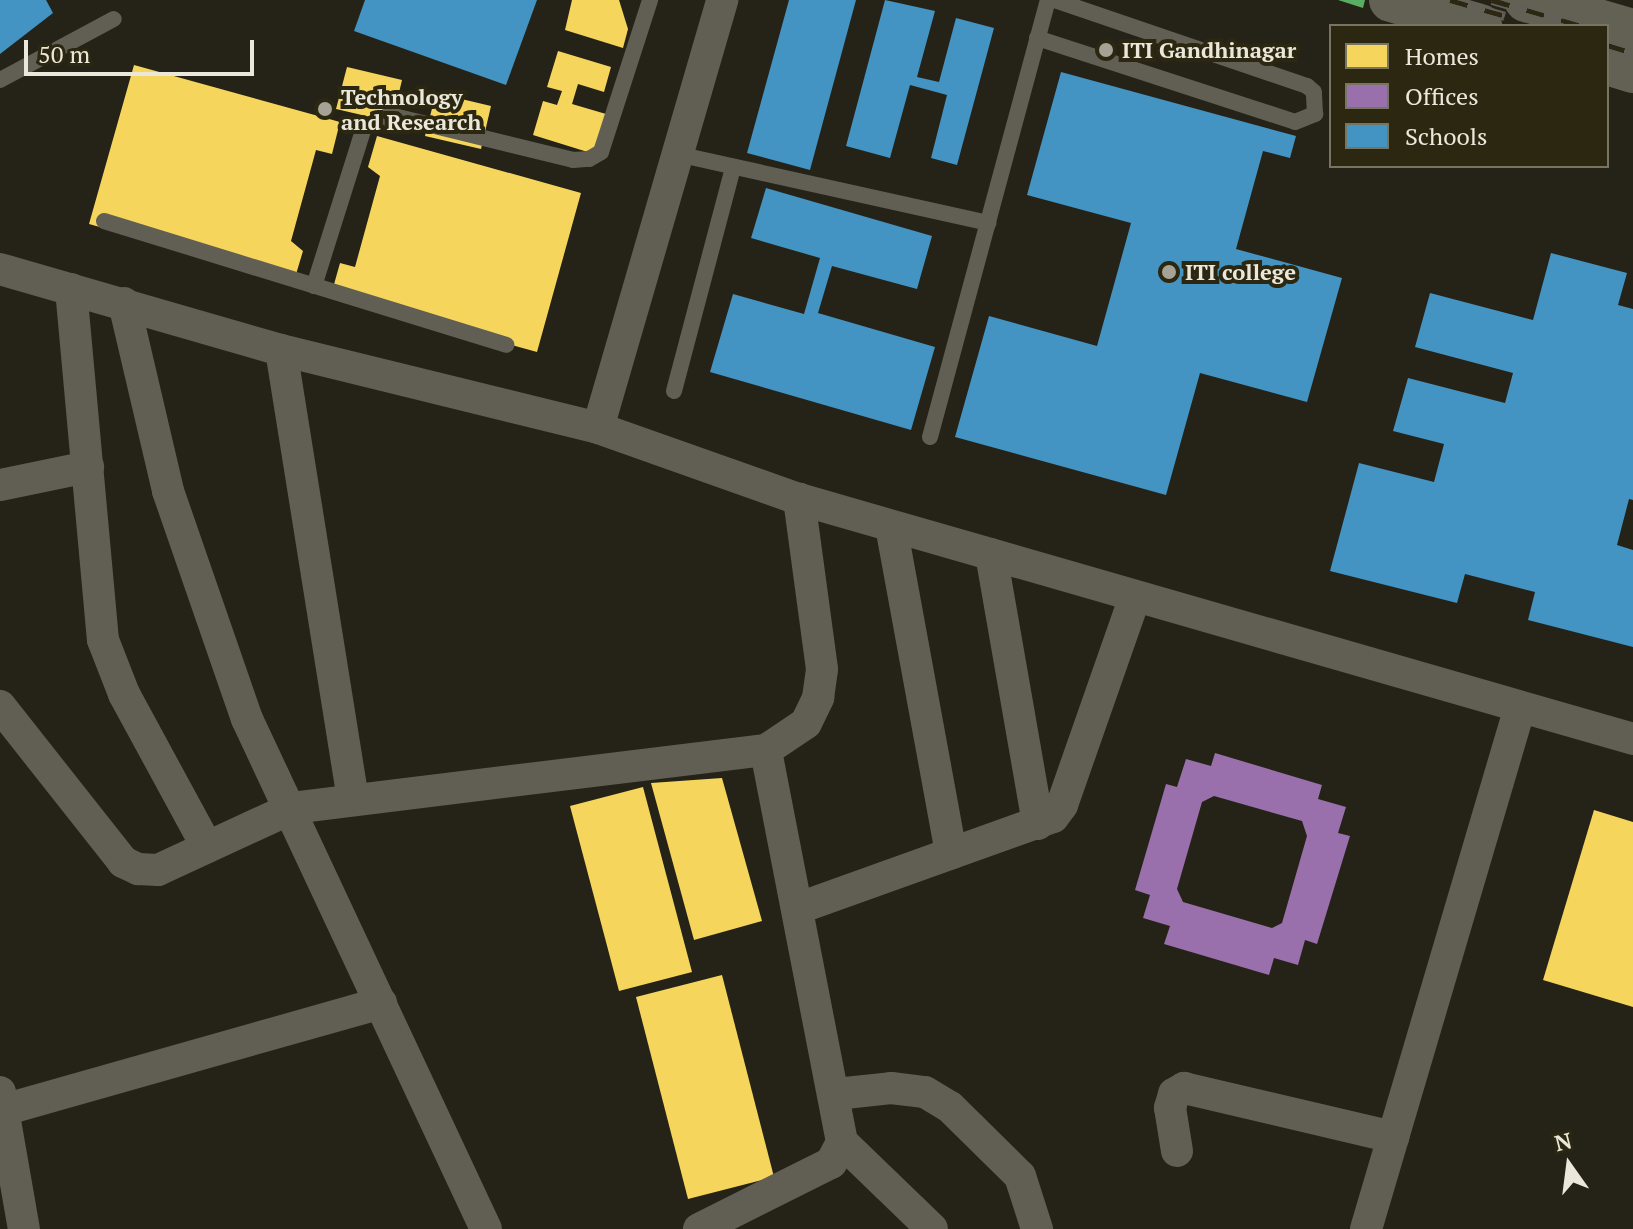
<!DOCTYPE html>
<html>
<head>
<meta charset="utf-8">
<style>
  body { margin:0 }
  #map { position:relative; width:1633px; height:1229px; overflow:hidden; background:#252317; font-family:"PT Serif",serif }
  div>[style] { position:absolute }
  .homes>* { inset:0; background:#f6d55c }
  .offices>* { inset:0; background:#9970ab }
  .schools>* { inset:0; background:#4393c3 }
  .public>* { inset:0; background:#5aae61 }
  .lane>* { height:16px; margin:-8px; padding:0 8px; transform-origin:8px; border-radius:8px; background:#615f54 }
  .street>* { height:32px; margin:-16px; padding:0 16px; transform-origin:16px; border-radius:16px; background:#615f54 }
  .secondary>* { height:44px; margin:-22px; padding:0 22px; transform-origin:22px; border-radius:22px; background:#636154 }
  .rail>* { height:9px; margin-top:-4.5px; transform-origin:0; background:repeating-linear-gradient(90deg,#2b2711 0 18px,#626057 0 36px); box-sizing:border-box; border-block:2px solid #626057 }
  .dots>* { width:22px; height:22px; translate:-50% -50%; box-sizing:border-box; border:4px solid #2b2711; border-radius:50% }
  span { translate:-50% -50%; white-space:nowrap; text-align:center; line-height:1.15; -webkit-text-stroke:8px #2b2711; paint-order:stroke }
  .poi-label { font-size:22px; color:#ebe8db; font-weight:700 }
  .left { translate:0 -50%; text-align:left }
  .legend { position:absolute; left:1329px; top:24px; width:280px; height:144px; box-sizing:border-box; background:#2b2711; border:2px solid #787462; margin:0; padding:10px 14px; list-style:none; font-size:24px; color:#ebe8db }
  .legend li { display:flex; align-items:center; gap:16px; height:40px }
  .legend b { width:40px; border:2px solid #787462 }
  .north { position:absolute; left:1529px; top:1125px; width:80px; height:80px; -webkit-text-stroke:6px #2b2711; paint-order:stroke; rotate:346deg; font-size:22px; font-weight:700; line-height:32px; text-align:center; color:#ebe8db }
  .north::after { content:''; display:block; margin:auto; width:28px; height:36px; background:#ebe8db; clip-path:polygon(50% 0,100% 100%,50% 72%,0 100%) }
  .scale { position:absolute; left:24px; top:40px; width:230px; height:36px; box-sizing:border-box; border:4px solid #ebe8db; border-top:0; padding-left:10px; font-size:24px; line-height:28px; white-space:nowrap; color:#ebe8db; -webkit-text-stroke:6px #2b2711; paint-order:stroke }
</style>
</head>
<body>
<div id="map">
  <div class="homes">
    <div style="clip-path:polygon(572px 0,619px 0,628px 29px,623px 48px,565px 30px)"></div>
    <div style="clip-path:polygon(558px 51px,611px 67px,604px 92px,578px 84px,572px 104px,606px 114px,594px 154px,533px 135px,543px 101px,557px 105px,562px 91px,547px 87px)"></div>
    <div style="clip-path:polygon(134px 65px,340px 122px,332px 154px,316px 150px,291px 241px,303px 251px,294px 281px,89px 224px)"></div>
    <div style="clip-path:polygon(347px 67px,402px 80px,392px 122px,336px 109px)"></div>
    <div style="clip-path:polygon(436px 93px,491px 106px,481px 149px,425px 136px)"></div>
    <div style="clip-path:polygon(377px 136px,581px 193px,537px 352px,331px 295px,340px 263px,355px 267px,380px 176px,368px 167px)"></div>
    <div style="clip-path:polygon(722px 778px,762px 921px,694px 940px,651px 783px)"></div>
    <div style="clip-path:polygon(643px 787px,692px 972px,619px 991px,570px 806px)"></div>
    <div style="clip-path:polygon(1594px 810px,1633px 822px,1633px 1007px,1543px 980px)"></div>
    <div style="clip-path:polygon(722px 975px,774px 1177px,688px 1199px,636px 997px)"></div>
  </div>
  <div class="offices">
    <div style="clip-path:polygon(evenodd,1215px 753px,1322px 785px,1318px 799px,1346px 807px,1338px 833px,1350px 836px,1317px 944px,1305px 940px,1298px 965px,1274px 958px,1269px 975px,1164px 944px,1170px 926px,1143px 918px,1150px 895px,1135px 890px,1166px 784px,1177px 787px,1186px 759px,1211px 766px,1215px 753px,1214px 796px,1302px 821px,1307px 836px,1282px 923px,1272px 928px,1183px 902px,1177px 889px,1202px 802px,1214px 796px)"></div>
  </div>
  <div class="schools">
    <div style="clip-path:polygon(0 0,46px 0,53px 13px,0 54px)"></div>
    <div style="clip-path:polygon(365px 0,537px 0,506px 85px,354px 31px)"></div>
    <div style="clip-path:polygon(789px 0,856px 0,810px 170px,747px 153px)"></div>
    <div style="clip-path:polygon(885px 0,935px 11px,917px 77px,939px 82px,956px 18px,994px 28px,957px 165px,931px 158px,947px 95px,910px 85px,890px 158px,846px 146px)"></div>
    <div style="clip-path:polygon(1061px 72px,1296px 136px,1290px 158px,1263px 151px,1236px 249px,1342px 278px,1307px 402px,1200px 373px,1166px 495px,955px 437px,989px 316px,1097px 346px,1131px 223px,1027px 195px)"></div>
    <div style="clip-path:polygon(766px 188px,932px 236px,917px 289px,832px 266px,818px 313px,935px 347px,911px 430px,710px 372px,733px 294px,804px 314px,820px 258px,751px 238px)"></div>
    <div style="clip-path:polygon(1551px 253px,1627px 273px,1618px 305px,1633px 309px,1633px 500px,1629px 499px,1617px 545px,1633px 550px,1633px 647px,1528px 620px,1535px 592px,1465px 574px,1457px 603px,1330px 571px,1359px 463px,1434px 482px,1444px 444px,1393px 431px,1408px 378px,1505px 403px,1513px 373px,1415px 347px,1430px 293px,1533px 320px)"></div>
  </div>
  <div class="public">
    <div style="clip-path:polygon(1338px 0,1365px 0,1363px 8px)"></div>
  </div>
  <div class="lane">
    <div style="left:1037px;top:38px;width:271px;rotate:18deg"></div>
    <div style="left:1295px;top:122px;width:22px;rotate:-22deg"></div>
    <div style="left:1315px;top:114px;width:22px;rotate:-93deg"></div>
    <div style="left:1314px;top:92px;width:9px;rotate:-139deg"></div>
    <div style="left:1307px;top:86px;width:267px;rotate:-161.2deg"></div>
    <div style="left:0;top:80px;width:129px;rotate:-28.2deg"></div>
    <div style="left:677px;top:154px;width:319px;rotate:12.5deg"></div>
    <div style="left:104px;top:221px;width:421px;rotate:17.1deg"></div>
    <div style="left:314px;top:286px;width:167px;rotate:-72.5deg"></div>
    <div style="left:364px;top:127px;width:29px;rotate:-25deg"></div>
    <div style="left:390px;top:115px;width:188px;rotate:13.8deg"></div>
    <div style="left:573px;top:160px;width:16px;rotate:-4deg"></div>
    <div style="left:589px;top:159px;width:14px;rotate:-30deg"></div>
    <div style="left:601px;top:152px;width:160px;rotate:-72.1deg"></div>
    <div style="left:674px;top:391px;width:232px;rotate:-75.2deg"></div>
    <div style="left:930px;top:437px;width:453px;rotate:-74.9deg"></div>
  </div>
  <div class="street">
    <div style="left:0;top:269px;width:292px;rotate:16.1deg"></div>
    <div style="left:281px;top:350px;width:326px;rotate:13.8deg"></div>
    <div style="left:598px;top:428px;width:213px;rotate:19.5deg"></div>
    <div style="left:799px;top:499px;width:868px;rotate:16.05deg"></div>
    <div style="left:71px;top:289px;width:352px;rotate:84.8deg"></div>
    <div style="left:103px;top:640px;width:58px;rotate:68.7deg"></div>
    <div style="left:124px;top:694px;width:174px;rotate:61.5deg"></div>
    <div style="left:124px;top:303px;width:193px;rotate:76.8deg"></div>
    <div style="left:168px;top:491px;width:241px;rotate:70.9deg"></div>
    <div style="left:247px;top:719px;width:563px;rotate:64.89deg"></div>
    <div style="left:281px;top:350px;width:455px;rotate:80.9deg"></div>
    <div style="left:598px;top:428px;width:446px;rotate:-73.8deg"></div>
    <div style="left:0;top:485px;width:90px;rotate:-11.6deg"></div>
    <div style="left:891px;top:526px;width:333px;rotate:79.6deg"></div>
    <div style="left:991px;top:554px;width:274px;rotate:80.1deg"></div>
    <div style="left:0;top:706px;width:199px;rotate:51.7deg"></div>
    <div style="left:123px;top:862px;width:17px;rotate:25deg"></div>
    <div style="left:138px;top:869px;width:20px;rotate:3deg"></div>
    <div style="left:158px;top:870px;width:148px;rotate:-24.8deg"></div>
    <div style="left:292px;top:808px;width:478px;rotate:-7deg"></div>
    <div style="left:799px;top:908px;width:270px;rotate:-19.7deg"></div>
    <div style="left:1053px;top:817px;width:15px;rotate:-53deg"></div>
    <div style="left:1062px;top:805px;width:221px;rotate:-70.7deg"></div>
    <div style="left:0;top:1092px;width:139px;rotate:80.1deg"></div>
    <div style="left:836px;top:1094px;width:55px;rotate:-6.2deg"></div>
    <div style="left:891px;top:1088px;width:34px;rotate:7deg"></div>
    <div style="left:925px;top:1092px;width:29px;rotate:31deg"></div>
    <div style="left:950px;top:1107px;width:98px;rotate:44.6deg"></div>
    <div style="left:1020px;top:1176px;width:56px;rotate:72.2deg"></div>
    <div style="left:3px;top:1110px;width:393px;rotate:-15.8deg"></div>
    <div style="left:842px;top:1142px;width:125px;rotate:44deg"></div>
    <div style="left:1177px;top:1151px;width:44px;rotate:-99.2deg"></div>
    <div style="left:1170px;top:1108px;width:15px;rotate:-74deg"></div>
    <div style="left:1174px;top:1094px;width:12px;rotate:-31deg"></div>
    <div style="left:1184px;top:1088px;width:215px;rotate:13.2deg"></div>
    <div style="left:699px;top:1229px;width:148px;rotate:-26.6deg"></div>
    <div style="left:831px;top:1163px;width:24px;rotate:-62deg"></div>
    <div style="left:842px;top:1142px;width:399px;rotate:-101deg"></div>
    <div style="left:766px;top:750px;width:48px;rotate:-34deg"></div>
    <div style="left:806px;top:723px;width:28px;rotate:-64deg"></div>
    <div style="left:818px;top:698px;width:29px;rotate:-82deg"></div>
    <div style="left:822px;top:669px;width:172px;rotate:-97.7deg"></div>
    <div style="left:1366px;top:1229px;width:544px;rotate:-73.56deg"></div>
  </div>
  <div class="secondary">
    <div style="left:1391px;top:0;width:93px;rotate:16.3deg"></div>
    <div style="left:1526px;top:0;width:111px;rotate:16.2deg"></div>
    <div style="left:1607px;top:63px;width:27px;rotate:17deg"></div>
  </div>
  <div class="rail">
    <div style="left:1450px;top:0;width:57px;rotate:16.2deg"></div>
    <div style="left:1492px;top:0;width:94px;rotate:16.1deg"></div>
    <div style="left:1607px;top:45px;width:27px;rotate:17deg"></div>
  </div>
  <div class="dots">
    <div style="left:1106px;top:50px;background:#a6a396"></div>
    <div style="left:325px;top:109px;background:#a6a396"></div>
    <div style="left:1169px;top:272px;background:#a6a396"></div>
  </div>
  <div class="poi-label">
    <span class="left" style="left:1122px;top:50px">ITI Gandhinagar</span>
    <span class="left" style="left:341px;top:109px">Technology<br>and Research</span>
    <span class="left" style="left:1185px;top:272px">ITI college</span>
  </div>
  <ul class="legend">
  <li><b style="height:22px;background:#f6d55c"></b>Homes</li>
  <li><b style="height:22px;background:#9970ab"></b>Offices</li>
  <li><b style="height:22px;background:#4393c3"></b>Schools</li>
  </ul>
  <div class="north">N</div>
  <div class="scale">50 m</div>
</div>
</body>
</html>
